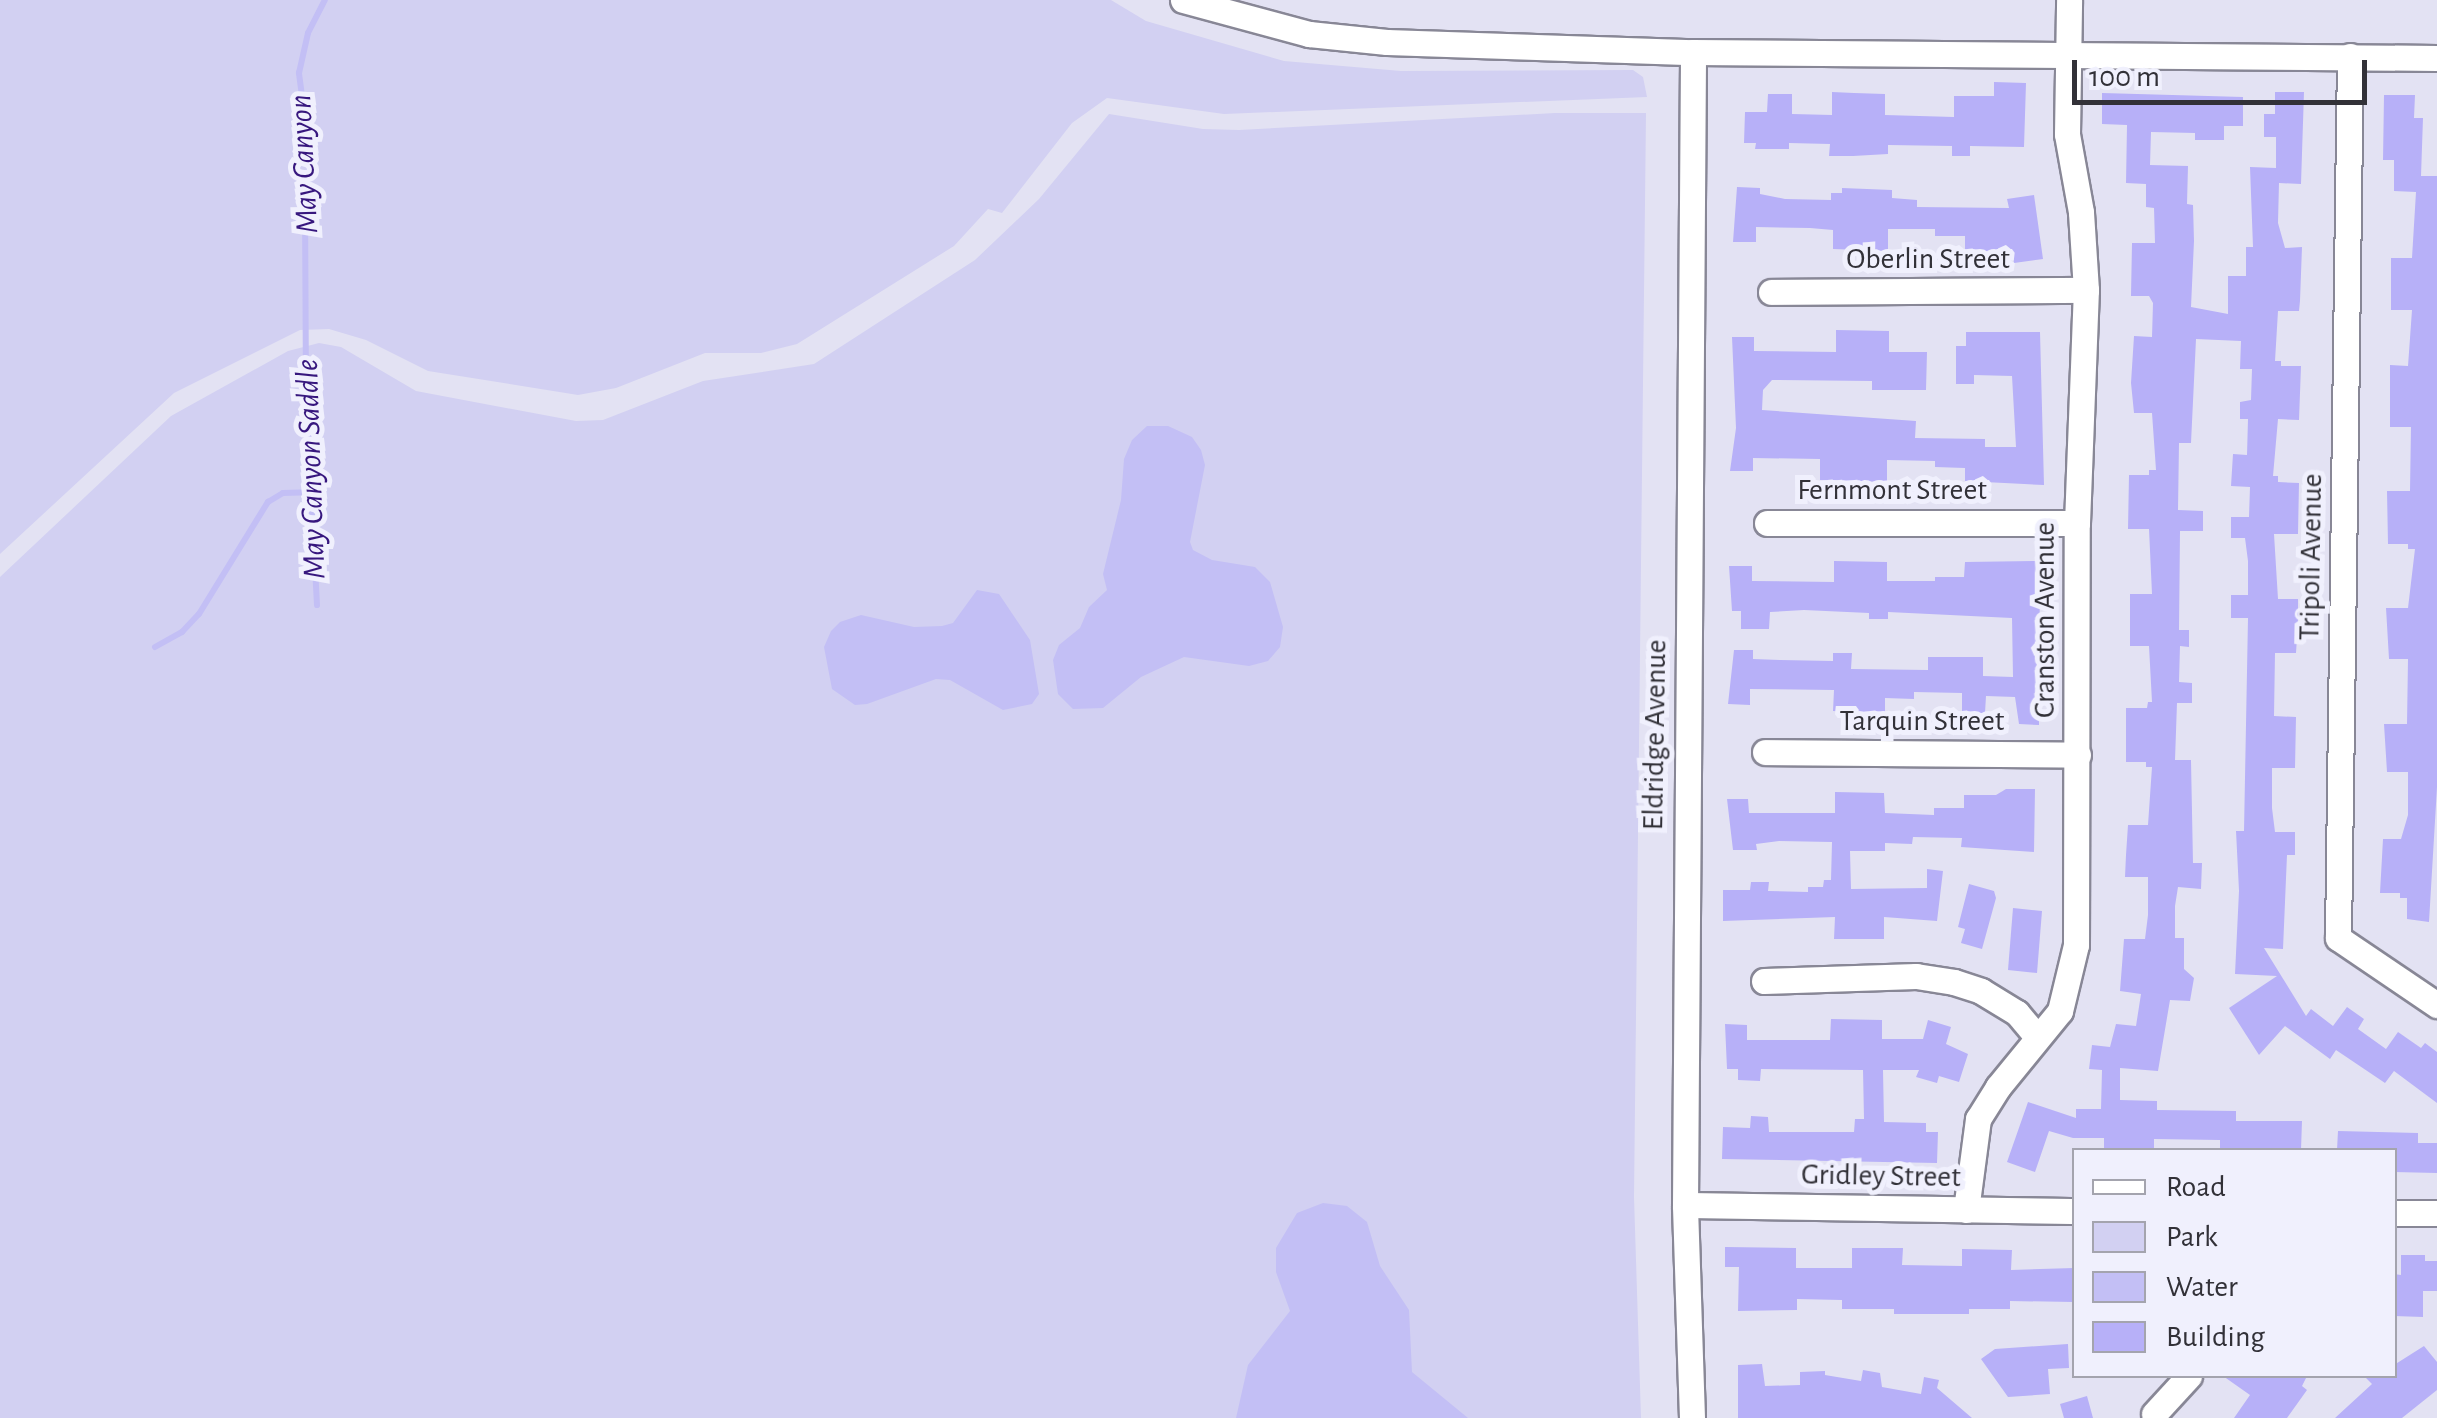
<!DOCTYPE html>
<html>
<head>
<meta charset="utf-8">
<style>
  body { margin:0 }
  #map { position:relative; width:2437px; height:1418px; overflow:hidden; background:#e3e2f3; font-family:"Alegreya Sans",sans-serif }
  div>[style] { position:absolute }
  .green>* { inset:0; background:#d2d0f2 }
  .water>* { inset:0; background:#c3bff5 }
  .stream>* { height:6px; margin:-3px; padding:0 3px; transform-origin:3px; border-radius:3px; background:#c3bff5 }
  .building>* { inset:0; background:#b7b0f8 }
  .roads { filter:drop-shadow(2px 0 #888796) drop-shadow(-2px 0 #888796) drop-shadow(0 2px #888796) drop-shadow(0 -2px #888796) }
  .minor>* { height:25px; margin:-12.5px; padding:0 12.5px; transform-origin:12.5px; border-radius:12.5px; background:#fff }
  span { translate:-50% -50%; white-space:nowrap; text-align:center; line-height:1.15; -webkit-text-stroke:10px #f0f0fd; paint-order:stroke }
  .street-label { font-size:30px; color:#323138 }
  .water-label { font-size:32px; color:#37177e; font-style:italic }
  .legend { position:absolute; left:2072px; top:1148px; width:325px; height:230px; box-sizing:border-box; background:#f0f0fd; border:2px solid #a4a4ae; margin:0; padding:12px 18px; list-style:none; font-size:30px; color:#323138 }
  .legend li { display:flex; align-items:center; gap:20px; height:50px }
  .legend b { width:50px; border:2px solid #a4a4ae }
  .scale { position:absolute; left:2072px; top:60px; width:295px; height:45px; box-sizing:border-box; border:5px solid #323138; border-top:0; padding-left:12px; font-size:30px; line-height:35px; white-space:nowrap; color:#323138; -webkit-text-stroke:8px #f0f0fd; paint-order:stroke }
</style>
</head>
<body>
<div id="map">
  <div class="green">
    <div style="clip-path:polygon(0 0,1111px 0,1146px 21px,1284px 61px,1401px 71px,1633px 70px,1643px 77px,1647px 97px,1224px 114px,1107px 98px,1072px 123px,1002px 213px,988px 209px,954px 246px,797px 344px,761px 353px,705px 353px,616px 388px,578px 395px,428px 371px,366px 340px,329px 329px,300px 330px,174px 393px,0 554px)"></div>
    <div style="clip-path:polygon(1555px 113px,1646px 113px,1634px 1197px,1641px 1418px,0 1418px,0 577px,171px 416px,288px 351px,319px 343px,341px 347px,416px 391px,576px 421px,603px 420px,703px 381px,814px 364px,975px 260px,1039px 199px,1109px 114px,1203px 129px,1239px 130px)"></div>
  </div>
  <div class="water">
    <div style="clip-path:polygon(1147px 426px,1168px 426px,1192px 437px,1201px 450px,1205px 465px,1190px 542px,1193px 550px,1212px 560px,1255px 567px,1270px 582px,1283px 627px,1280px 647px,1268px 661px,1249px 666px,1184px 657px,1141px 677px,1103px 708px,1073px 709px,1058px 694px,1053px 660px,1059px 645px,1080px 628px,1089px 607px,1107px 590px,1103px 574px,1121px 500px,1124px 459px,1132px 440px)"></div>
    <div style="clip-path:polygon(977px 590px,999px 594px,1030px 640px,1039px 694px,1032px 704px,1003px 710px,950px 680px,936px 679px,867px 704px,855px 705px,832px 689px,824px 647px,831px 631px,840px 622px,861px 615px,914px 627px,942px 626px,953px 623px)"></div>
    <div style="clip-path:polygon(1323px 1203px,1347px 1206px,1367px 1222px,1380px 1266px,1409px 1310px,1412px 1372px,1468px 1418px,1236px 1418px,1248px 1365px,1290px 1311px,1276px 1272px,1276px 1248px,1297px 1213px)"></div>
  </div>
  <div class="stream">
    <div style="left:317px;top:605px;width:211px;rotate:-93deg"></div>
    <div style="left:306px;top:394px;width:174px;rotate:-90.3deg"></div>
    <div style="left:305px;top:220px;width:63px;rotate:-85.5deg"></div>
    <div style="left:310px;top:157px;width:85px;rotate:-97.5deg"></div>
    <div style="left:299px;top:73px;width:41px;rotate:-77.3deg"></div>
    <div style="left:308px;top:33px;width:37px;rotate:-63deg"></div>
    <div style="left:155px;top:647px;width:31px;rotate:-29deg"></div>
    <div style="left:182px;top:632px;width:25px;rotate:-47deg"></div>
    <div style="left:199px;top:614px;width:132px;rotate:-58.4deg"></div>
    <div style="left:268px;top:502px;width:17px;rotate:-31deg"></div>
    <div style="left:283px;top:493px;width:25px;rotate:-2deg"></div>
  </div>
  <div class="building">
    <div style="clip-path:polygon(1994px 82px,2026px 83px,2024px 147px,1970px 146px,1970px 156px,1952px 156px,1952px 146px,1888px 145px,1888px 154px,1853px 156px,1829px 156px,1830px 144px,1789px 143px,1789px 149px,1755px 149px,1756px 143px,1744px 143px,1745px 112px,1767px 112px,1768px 94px,1792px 94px,1792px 114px,1832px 115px,1832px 92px,1854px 93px,1885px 94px,1885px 115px,1954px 117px,1954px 96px,1994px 96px)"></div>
    <div style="clip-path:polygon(2275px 92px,2304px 92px,2301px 184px,2279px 183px,2278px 223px,2285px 248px,2302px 247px,2300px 301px,2299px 311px,2278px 311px,2275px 361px,2281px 361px,2281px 366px,2301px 366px,2299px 420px,2278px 419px,2273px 476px,2278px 476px,2278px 482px,2299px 483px,2298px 534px,2274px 534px,2278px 599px,2298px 599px,2298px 622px,2296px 653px,2275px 653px,2274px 716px,2296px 717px,2295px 768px,2272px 768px,2272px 808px,2275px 832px,2295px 832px,2295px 855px,2287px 855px,2283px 949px,2264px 948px,2306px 1016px,2311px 1009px,2333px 1026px,2347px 1007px,2364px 1019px,2358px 1029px,2386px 1049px,2398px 1032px,2421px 1048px,2425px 1043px,2437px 1052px,2437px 1103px,2394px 1071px,2385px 1083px,2336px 1050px,2330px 1059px,2285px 1026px,2259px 1055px,2229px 1008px,2277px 976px,2235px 974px,2239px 891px,2236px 831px,2244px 831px,2248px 618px,2231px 618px,2231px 595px,2248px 595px,2248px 561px,2245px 538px,2231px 538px,2231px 517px,2249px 517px,2250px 487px,2231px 486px,2233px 454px,2247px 455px,2248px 419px,2240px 419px,2240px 402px,2251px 400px,2252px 369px,2240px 369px,2241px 341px,2196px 339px,2191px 443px,2179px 443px,2178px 510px,2203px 511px,2203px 531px,2180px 531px,2179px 630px,2189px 630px,2189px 647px,2180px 646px,2179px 682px,2192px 683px,2192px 703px,2177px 703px,2175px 760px,2191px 760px,2193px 863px,2202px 863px,2201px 889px,2178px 887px,2175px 906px,2175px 938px,2184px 938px,2184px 969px,2194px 978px,2190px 1001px,2170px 1000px,2158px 1071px,2120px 1068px,2120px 1100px,2157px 1101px,2157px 1110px,2236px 1111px,2236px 1121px,2302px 1121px,2301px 1150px,2220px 1150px,2220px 1140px,2154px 1139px,2154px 1150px,2104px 1150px,2104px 1138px,2073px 1138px,2049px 1131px,2035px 1172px,2007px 1162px,2028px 1102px,2076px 1118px,2076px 1109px,2101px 1109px,2102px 1070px,2089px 1069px,2092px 1045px,2110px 1047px,2116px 1024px,2136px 1026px,2141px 994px,2120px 991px,2124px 939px,2145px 939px,2148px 915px,2148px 877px,2125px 877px,2126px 855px,2128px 825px,2148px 825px,2152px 767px,2146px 767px,2146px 762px,2126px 762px,2126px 708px,2147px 708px,2148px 702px,2152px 702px,2149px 646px,2130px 646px,2130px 594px,2152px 594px,2149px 529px,2128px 529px,2129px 475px,2149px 475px,2149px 470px,2156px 470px,2152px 413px,2134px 413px,2131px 383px,2134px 336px,2152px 337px,2153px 303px,2149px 296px,2131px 296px,2132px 243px,2155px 243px,2154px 208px,2146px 207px,2146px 184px,2126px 183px,2127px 125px,2102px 124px,2102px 93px,2243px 97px,2243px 126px,2224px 126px,2224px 140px,2195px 140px,2195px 133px,2151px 132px,2150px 165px,2188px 166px,2187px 204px,2193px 205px,2194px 241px,2191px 307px,2228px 314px,2228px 276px,2246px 276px,2246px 247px,2253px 247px,2250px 167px,2276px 168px,2276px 137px,2264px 137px,2264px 114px,2275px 114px)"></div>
    <div style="clip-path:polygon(2384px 95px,2415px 95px,2414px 118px,2423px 118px,2421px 176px,2437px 176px,2437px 787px,2429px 922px,2407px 919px,2407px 898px,2400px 898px,2400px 893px,2380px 893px,2383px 839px,2401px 839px,2408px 815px,2408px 772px,2387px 772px,2384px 724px,2407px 724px,2408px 659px,2389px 659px,2386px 608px,2408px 608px,2415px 549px,2408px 549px,2408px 544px,2388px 544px,2387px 491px,2410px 491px,2411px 427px,2390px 427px,2390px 365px,2408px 366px,2412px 310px,2391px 310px,2391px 258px,2412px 258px,2416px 192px,2394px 191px,2394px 160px,2383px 160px)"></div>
    <div style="clip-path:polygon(1737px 187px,1760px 188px,1760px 194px,1785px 199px,1831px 200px,1831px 193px,1842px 193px,1842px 188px,1892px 190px,1892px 198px,1917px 200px,1917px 207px,2009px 208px,2007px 199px,2034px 195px,2043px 259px,2014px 263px,2012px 252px,1965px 252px,1965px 236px,1935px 236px,1935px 229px,1888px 229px,1888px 251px,1833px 249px,1833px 230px,1810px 228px,1756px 227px,1756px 242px,1733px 242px)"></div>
    <div style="clip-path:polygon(1836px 330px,1889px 331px,1889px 352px,1927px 352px,1926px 390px,1872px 390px,1872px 381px,1772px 380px,1763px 390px,1762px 410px,1916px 421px,1915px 438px,1985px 439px,1985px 447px,2016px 447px,2012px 376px,1974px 375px,1974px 384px,1956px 384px,1956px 346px,1966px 346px,1966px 332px,2040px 332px,2044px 485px,1965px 481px,1965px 468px,1935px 467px,1935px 461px,1887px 460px,1887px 482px,1820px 480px,1820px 459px,1753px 458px,1753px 471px,1730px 471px,1736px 428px,1732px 337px,1754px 337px,1754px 351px,1836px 352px)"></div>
    <div style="clip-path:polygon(1834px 561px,1887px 562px,1887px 581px,1935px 581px,1935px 577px,1964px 577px,1965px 562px,2040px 561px,2039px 725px,2019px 724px,2015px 697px,1986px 696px,1985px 713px,1962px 713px,1962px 693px,1914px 692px,1914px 699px,1885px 698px,1885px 714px,1833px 711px,1834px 690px,1750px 689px,1750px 705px,1728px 704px,1734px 650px,1753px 650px,1753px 659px,1780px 660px,1833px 661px,1833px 653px,1852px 653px,1851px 669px,1928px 670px,1928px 657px,1983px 657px,1983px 676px,2013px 677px,2012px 618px,1888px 612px,1888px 619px,1869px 619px,1869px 613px,1804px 610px,1770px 612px,1769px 629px,1741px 629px,1741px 611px,1732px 611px,1729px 566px,1752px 566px,1752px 581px,1834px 582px)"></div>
    <div style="clip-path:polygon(2006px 789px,2035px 789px,2034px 852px,1961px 847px,1962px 838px,1913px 837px,1912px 844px,1885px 843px,1885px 851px,1850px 851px,1851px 889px,1927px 888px,1927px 869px,1943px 871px,1937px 921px,1884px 917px,1884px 939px,1834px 939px,1835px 917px,1723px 921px,1723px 890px,1750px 890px,1751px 882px,1769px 882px,1768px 891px,1808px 892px,1808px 887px,1823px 887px,1824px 880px,1831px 880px,1832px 842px,1779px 841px,1756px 844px,1757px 850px,1733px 850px,1727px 799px,1748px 799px,1749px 813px,1835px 813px,1835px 792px,1884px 793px,1885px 813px,1934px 815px,1934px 808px,1964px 808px,1964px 795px,1996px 795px)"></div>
    <div style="clip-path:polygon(1969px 884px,1994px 891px,1996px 898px,1982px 949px,1961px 943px,1965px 929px,1958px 927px)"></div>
    <div style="clip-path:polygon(2013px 908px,2042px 911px,2037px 973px,2008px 970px)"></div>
    <div style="clip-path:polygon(1831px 1019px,1882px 1020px,1882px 1039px,1923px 1039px,1928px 1020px,1951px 1027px,1946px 1044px,1968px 1054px,1959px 1082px,1939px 1076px,1937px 1083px,1916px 1077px,1919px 1070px,1883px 1070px,1884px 1122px,1926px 1123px,1926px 1132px,1938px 1132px,1937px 1163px,1722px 1159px,1723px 1127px,1750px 1128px,1751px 1116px,1768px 1117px,1769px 1132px,1854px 1132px,1855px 1119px,1864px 1119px,1863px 1070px,1761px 1069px,1760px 1081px,1738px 1080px,1738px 1069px,1727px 1069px,1725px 1024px,1747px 1025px,1747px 1040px,1830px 1040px)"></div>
    <div style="clip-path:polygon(2338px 1131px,2418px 1133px,2418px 1143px,2437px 1143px,2437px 1173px,2394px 1172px,2394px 1150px,2337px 1150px)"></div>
    <div style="clip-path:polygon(1725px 1247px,1796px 1248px,1796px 1268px,1852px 1268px,1852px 1248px,1903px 1248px,1902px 1265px,1962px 1266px,1962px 1249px,2012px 1250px,2011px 1270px,2074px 1268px,2074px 1302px,2010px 1301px,2010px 1309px,1969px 1309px,1969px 1314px,1894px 1314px,1894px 1309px,1842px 1309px,1842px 1300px,1797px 1299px,1797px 1310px,1738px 1311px,1739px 1267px,1725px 1267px)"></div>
    <div style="clip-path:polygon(2401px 1255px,2425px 1255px,2425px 1261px,2437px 1261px,2437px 1291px,2423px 1291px,2423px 1317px,2394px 1316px,2394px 1274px,2401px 1275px)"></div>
    <div style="clip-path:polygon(2068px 1344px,2069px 1368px,2048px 1369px,2050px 1394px,2008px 1397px,1981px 1359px,1995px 1349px)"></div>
    <div style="clip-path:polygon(2424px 1346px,2437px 1362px,2437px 1390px,2402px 1418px,2335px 1418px,2372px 1384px,2364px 1376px,2394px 1376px,2394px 1365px)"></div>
    <div style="clip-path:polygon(1762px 1364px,1765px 1386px,1800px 1385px,1800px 1372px,1825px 1371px,1825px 1375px,1861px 1381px,1863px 1370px,1880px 1373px,1882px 1387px,1921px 1394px,1924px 1377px,1939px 1380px,1937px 1388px,1972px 1418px,1738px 1418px,1738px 1365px)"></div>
    <div style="clip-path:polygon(2223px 1376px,2307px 1376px,2302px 1386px,2307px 1390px,2287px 1418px,2234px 1418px,2250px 1395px)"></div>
    <div style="clip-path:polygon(2087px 1396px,2093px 1418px,2064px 1418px,2060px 1404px)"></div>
  </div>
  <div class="roads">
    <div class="minor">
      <div style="left:1183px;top:0;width:131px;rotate:15.1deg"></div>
      <div style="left:1309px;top:34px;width:78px;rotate:5.9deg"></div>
      <div style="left:1387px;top:42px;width:306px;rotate:1.9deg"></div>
      <div style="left:1693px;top:52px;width:744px;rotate:0.46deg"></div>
      <div style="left:2350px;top:56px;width:882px;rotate:90.78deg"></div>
      <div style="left:2338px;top:938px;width:120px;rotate:34.1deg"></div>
      <div style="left:1771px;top:292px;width:315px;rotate:-0.4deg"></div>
      <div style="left:1767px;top:523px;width:310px"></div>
      <div style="left:1765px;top:752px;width:313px;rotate:0.5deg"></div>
      <div style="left:1764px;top:981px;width:152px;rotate:-1.9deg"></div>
      <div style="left:1916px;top:976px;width:38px;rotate:9deg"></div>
      <div style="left:1954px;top:982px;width:28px;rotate:18deg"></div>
      <div style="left:1981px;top:991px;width:42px;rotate:31.4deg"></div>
      <div style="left:2017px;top:1013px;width:31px;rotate:50deg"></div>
      <div style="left:1685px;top:1205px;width:389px;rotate:0.9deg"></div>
      <div style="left:1966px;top:1210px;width:92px;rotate:-82.5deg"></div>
      <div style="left:1978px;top:1119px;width:38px;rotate:-58deg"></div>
      <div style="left:1998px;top:1087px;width:98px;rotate:-50.8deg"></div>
      <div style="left:2060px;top:1011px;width:68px;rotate:-76.4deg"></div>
      <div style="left:2076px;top:945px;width:422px;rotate:-89.9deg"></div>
      <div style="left:2077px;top:523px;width:233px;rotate:-87.8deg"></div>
      <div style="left:2086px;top:290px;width:78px;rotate:-93.7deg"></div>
      <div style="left:2081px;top:212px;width:79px;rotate:-100.2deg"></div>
      <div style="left:2067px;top:134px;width:134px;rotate:-89.1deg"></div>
      <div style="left:2394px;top:1213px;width:43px"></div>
      <div style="left:2154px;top:1414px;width:52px;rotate:-47.4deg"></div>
      <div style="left:1692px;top:1418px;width:213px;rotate:-91.9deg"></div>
      <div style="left:1685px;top:1205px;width:1153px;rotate:-89.6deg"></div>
    </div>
  </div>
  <div class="street-label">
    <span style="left:1928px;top:259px">Oberlin Street</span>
    <span style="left:1892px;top:490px">Fernmont Street</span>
    <span style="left:2311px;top:557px;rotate:-89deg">Tripoli Avenue</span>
    <span style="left:2045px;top:620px;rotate:-90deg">Cranston Avenue</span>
    <span style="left:1922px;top:721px">Tarquin Street</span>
    <span style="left:1655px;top:735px;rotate:-89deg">Eldridge Avenue</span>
    <span style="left:1881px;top:1176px;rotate:1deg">Gridley Street</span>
  </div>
  <div class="water-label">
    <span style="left:304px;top:164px;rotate:-93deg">May Canyon</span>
    <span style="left:311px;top:469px;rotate:-92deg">May Canyon Saddle</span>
  </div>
  <ul class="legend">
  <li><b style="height:12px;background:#fff"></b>Road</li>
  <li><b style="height:28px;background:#d2d0f2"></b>Park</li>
  <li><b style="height:28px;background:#c3bff5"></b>Water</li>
  <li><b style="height:28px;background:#b7b0f8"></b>Building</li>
  </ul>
  <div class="scale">100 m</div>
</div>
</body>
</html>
